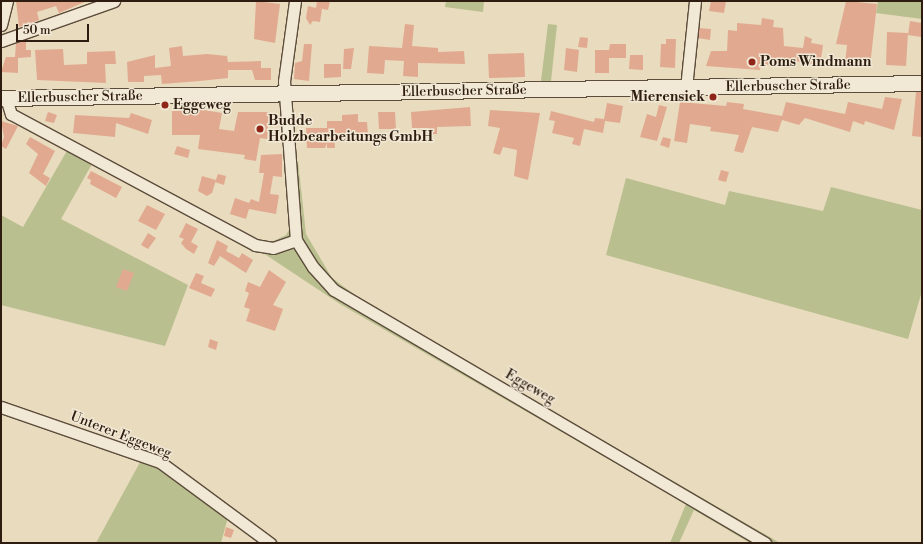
<!DOCTYPE html>
<html>
<head>
<meta charset="utf-8">
<style>
  body { margin:0 }
  #map { position:relative; width:923px; height:544px; overflow:hidden; background:#e9dbbe; font-family:"Libre Bodoni",serif }
  div>[style] { position:absolute }
  .green>* { inset:0; background:#babf8f }
  .building>* { inset:0; background:#e1aa90 }
  .roads { filter:drop-shadow(1px 0 #5c4c3b) drop-shadow(-1px 0 #5c4c3b) drop-shadow(0 1px #5c4c3b) drop-shadow(0 -1px #5c4c3b) }
  .minor>* { height:11px; margin:-5.5px; padding:0 5.5px; transform-origin:5.5px; border-radius:5.5px; background:#f1e8d5 }
  .secondary>* { height:15px; margin:-7.5px; padding:0 7.5px; transform-origin:7.5px; border-radius:7.5px; background:#f1e8d5 }
  .dots>* { width:11px; height:11px; translate:-50% -50%; box-sizing:border-box; border:2px solid #f1e8d5; border-radius:50% }
  span { translate:-50% -50%; white-space:nowrap; text-align:center; line-height:1.15; -webkit-text-stroke:3px #f1e8d5; paint-order:stroke }
  .poi-label { font-size:14px; color:#2d1c0f; font-weight:700 }
  .left { translate:0 -50%; text-align:left }
  .right { translate:-100% -50%; text-align:right }
  .street-label { font-size:14px; color:#2d1c0f }
  .frame { position:absolute; inset:0; border:2px solid #2d1c0f; pointer-events:none }
  .scale { position:absolute; left:16px; top:24px; width:73px; height:18px; box-sizing:border-box; border:2px solid #2d1c0f; border-top:0; padding-left:5px; font-size:12px; line-height:14px; white-space:nowrap; color:#2d1c0f; -webkit-text-stroke:3px #f1e8d5; paint-order:stroke }
</style>
</head>
<body>
<div id="map">
  <div class="green">
    <div style="clip-path:polygon(446px 1px,484px 1px,483px 12px,445px 7px)"></div>
    <div style="clip-path:polygon(878px 1px,922px 1px,922px 19px,876px 13px)"></div>
    <div style="clip-path:polygon(548px 24px,557px 25px,551px 81px,541px 81px)"></div>
    <div style="clip-path:polygon(68px 149px,92px 164px,61px 219px,188px 285px,165px 346px,1px 305px,1px 215px,23px 227px)"></div>
    <div style="clip-path:polygon(286px 161px,298px 161px,306px 234px,332px 278px,366px 303px,780px 543px,750px 543px,694px 510px,679px 543px,670px 543px,686px 504px,340px 304px,257px 249px,286px 235px,290px 228px)"></div>
    <div style="clip-path:polygon(626px 178px,725px 205px,729px 191px,823px 211px,831px 187px,922px 210px,922px 291px,908px 339px,606px 255px)"></div>
    <div style="clip-path:polygon(145px 453px,210px 493px,276px 543px,263px 543px,228px 517px,221px 543px,96px 543px)"></div>
  </div>
  <div class="building">
    <div style="clip-path:polygon(16px 1px,87px 1px,59px 13px,56px 6px,37px 12px,39px 20px,19px 27px)"></div>
    <div style="clip-path:polygon(256px 1px,280px 4px,275px 43px,254px 39px)"></div>
    <div style="clip-path:polygon(317px 1px,330px 1px,328px 10px,318px 8px,322px 9px,320px 22px,313px 21px,310px 25px,306px 18px,308px 6px,316px 8px)"></div>
    <div style="clip-path:polygon(711px 1px,726px 1px,724px 13px,709px 11px)"></div>
    <div style="clip-path:polygon(846px 1px,877px 4px,870px 66px,845px 63px,847px 45px,836px 44px)"></div>
    <div style="clip-path:polygon(762px 18px,774px 20px,773px 27px,783px 28px,784px 46px,803px 48px,805px 36px,812px 39px,811px 43px,823px 45px,820px 66px,791px 60px,790px 68px,761px 64px,760px 70px,706px 66px,711px 51px,727px 51px,728px 30px,737px 31px,737px 23px,761px 25px)"></div>
    <div style="clip-path:polygon(910px 21px,922px 23px,921px 37px,908px 35px)"></div>
    <div style="clip-path:polygon(405px 24px,414px 25px,412px 46px,438px 48px,438px 52px,464px 51px,465px 64px,418px 63px,418px 77px,403px 76px,404px 61px,385px 60px,384px 74px,367px 73px,369px 46px,402px 48px)"></div>
    <div style="clip-path:polygon(699px 28px,711px 29px,710px 40px,698px 38px)"></div>
    <div style="clip-path:polygon(887px 32px,908px 33px,906px 66px,886px 65px)"></div>
    <div style="clip-path:polygon(580px 37px,588px 38px,587px 48px,578px 47px)"></div>
    <div style="clip-path:polygon(666px 39px,676px 39px,675px 68px,660px 67px,661px 44px,666px 44px)"></div>
    <div style="clip-path:polygon(26px 40px,26px 50px,31px 50px,31px 57px,18px 58px,18px 73px,1px 72px,6px 57px,15px 57px,16px 43px)"></div>
    <div style="clip-path:polygon(304px 44px,312px 44px,309px 81px,294px 79px,295px 63px,302px 61px)"></div>
    <div style="clip-path:polygon(610px 44px,626px 44px,626px 58px,609px 58px,609px 73px,595px 73px,595px 50px,609px 50px)"></div>
    <div style="clip-path:polygon(182px 46px,183px 56px,207px 54px,227px 56px,228px 62px,261px 61px,261px 68px,271px 68px,271px 80px,255px 80px,252px 70px,228px 70px,228px 78px,200px 81px,162px 84px,161px 75px,144px 76px,144px 82px,128px 82px,127px 62px,155px 55px,155px 68px,171px 66px,169px 48px)"></div>
    <div style="clip-path:polygon(354px 48px,351px 69px,343px 69px,344px 49px)"></div>
    <div style="clip-path:polygon(566px 48px,579px 50px,577px 72px,564px 70px)"></div>
    <div style="clip-path:polygon(63px 49px,64px 65px,87px 64px,87px 52px,115px 51px,116px 64px,105px 64px,106px 83px,37px 80px,35px 50px)"></div>
    <div style="clip-path:polygon(524px 53px,525px 77px,489px 78px,488px 54px)"></div>
    <div style="clip-path:polygon(630px 55px,643px 55px,643px 70px,629px 69px)"></div>
    <div style="clip-path:polygon(324px 64px,341px 64px,341px 77px,324px 78px)"></div>
    <div style="clip-path:polygon(916px 92px,922px 92px,922px 137px,912px 136px)"></div>
    <div style="clip-path:polygon(885px 97px,902px 99px,894px 130px,865px 121px,864px 125px,853px 121px,850px 132px,805px 118px,799px 125px,782px 120px,778px 132px,752px 127px,743px 153px,734px 151px,739px 135px,710px 131px,711px 127px,690px 124px,687px 143px,674px 141px,680px 102px,726px 106px,727px 102px,744px 104px,743px 109px,782px 116px,786px 102px,845px 114px,848px 102px,882px 109px)"></div>
    <div style="clip-path:polygon(607px 103px,623px 106px,620px 123px,605px 121px,603px 133px,584px 129px,580px 146px,572px 144px,574px 138px,552px 133px,555px 121px,549px 120px,551px 111px,594px 122px,595px 118px,604px 119px)"></div>
    <div style="clip-path:polygon(659px 105px,667px 107px,657px 141px,640px 137px,647px 114px,656px 117px)"></div>
    <div style="clip-path:polygon(470px 107px,471px 126px,437px 127px,437px 134px,429px 134px,429px 128px,412px 128px,411px 112px)"></div>
    <div style="clip-path:polygon(204px 110px,222px 113px,219px 129px,234px 131px,238px 112px,269px 112px,267px 139px,260px 138px,256px 161px,244px 159px,245px 155px,198px 149px,200px 135px,172px 135px,172px 111px)"></div>
    <div style="clip-path:polygon(490px 110px,540px 113px,528px 180px,514px 176px,517px 150px,503px 147px,500px 155px,493px 153px,500px 128px,488px 126px)"></div>
    <div style="clip-path:polygon(48px 112px,57px 115px,54px 123px,45px 121px)"></div>
    <div style="clip-path:polygon(378px 112px,395px 112px,396px 129px,379px 129px)"></div>
    <div style="clip-path:polygon(131px 113px,152px 120px,148px 134px,116px 123px,115px 137px,73px 133px,75px 115px,129px 118px)"></div>
    <div style="clip-path:polygon(358px 114px,358px 122px,367px 122px,368px 134px,334px 133px,335px 148px,327px 148px,327px 143px,325px 148px,307px 148px,306px 128px,327px 128px,327px 121px,342px 121px,342px 115px)"></div>
    <div style="clip-path:polygon(1px 121px,18px 126px,6px 149px,1px 146px,4px 137px)"></div>
    <div style="clip-path:polygon(30px 137px,55px 151px,43px 174px,50px 178px,46px 186px,29px 173px,38px 154px,26px 144px)"></div>
    <div style="clip-path:polygon(663px 137px,671px 139px,669px 148px,660px 145px)"></div>
    <div style="clip-path:polygon(177px 146px,190px 150px,188px 158px,174px 154px)"></div>
    <div style="clip-path:polygon(282px 154px,282px 177px,273px 176px,270px 194px,279px 195px,276px 214px,249px 209px,246px 219px,230px 214px,235px 198px,249px 203px,251px 199px,259px 202px,264px 173px,259px 173px,261px 155px)"></div>
    <div style="clip-path:polygon(721px 170px,729px 172px,726px 182px,718px 180px)"></div>
    <div style="clip-path:polygon(91px 171px,122px 187px,116px 198px,90px 184px,91px 180px,87px 178px)"></div>
    <div style="clip-path:polygon(218px 174px,226px 176px,224px 185px,215px 182px)"></div>
    <div style="clip-path:polygon(202px 176px,216px 180px,212px 193px,207px 196px,198px 191px)"></div>
    <div style="clip-path:polygon(147px 205px,165px 214px,156px 230px,138px 221px)"></div>
    <div style="clip-path:polygon(186px 223px,198px 229px,191px 242px,198px 246px,194px 254px,186px 249px,181px 243px,184px 239px,179px 237px)"></div>
    <div style="clip-path:polygon(148px 233px,156px 238px,148px 249px,141px 245px)"></div>
    <div style="clip-path:polygon(217px 240px,228px 246px,226px 251px,239px 258px,242px 253px,253px 260px,246px 273px,220px 256px,214px 266px,208px 263px)"></div>
    <div style="clip-path:polygon(123px 269px,134px 273px,127px 291px,116px 287px)"></div>
    <div style="clip-path:polygon(269px 270px,286px 282px,273px 305px,283px 309px,275px 331px,246px 321px,250px 309px,244px 307px,249px 293px,245px 291px,248px 282px,260px 287px)"></div>
    <div style="clip-path:polygon(196px 273px,204px 276px,201px 283px,215px 289px,211px 297px,189px 288px)"></div>
    <div style="clip-path:polygon(210px 339px,218px 342px,216px 350px,208px 347px)"></div>
    <div style="clip-path:polygon(226px 527px,234px 530px,231px 538px,224px 536px)"></div>
  </div>
  <div class="roads">
    <div class="minor">
      <div style="left:295px;top:1px;width:81px;rotate:97.8deg"></div>
      <div style="left:284px;top:81px;width:159px;rotate:85.7deg"></div>
      <div style="left:296px;top:240px;width:32px;rotate:58deg"></div>
      <div style="left:313px;top:267px;width:31px;rotate:48deg"></div>
      <div style="left:334px;top:290px;width:500px;rotate:30.4deg"></div>
      <div style="left:1px;top:25px;width:25px;rotate:-76deg"></div>
      <div style="left:1px;top:41px;width:120px;rotate:-19.5deg"></div>
      <div style="left:686px;top:88px;width:87px;rotate:-84.1deg"></div>
      <div style="left:6px;top:98px;width:17px;rotate:73deg"></div>
      <div style="left:11px;top:114px;width:277px;rotate:28.2deg"></div>
      <div style="left:255px;top:245px;width:18px;rotate:9deg"></div>
      <div style="left:273px;top:248px;width:24px;rotate:-19deg"></div>
      <div style="left:1px;top:407px;width:168px;rotate:19.1deg"></div>
      <div style="left:160px;top:462px;width:137px;rotate:36.4deg"></div>
    </div>
    <div class="secondary">
      <div style="left:1px;top:98px;width:921px;rotate:-0.93deg"></div>
    </div>
  </div>
  <div class="dots">
    <div style="left:752px;top:62px;background:#8f2418"></div>
    <div style="left:713px;top:97px;background:#8f2418"></div>
    <div style="left:165px;top:105px;background:#8f2418"></div>
    <div style="left:260px;top:129px;background:#8f2418"></div>
  </div>
  <div class="poi-label">
    <span class="left" style="left:760px;top:62px">Poms Windmann</span>
    <span class="right" style="left:705px;top:97px">Mierensiek</span>
    <span class="left" style="left:173px;top:105px">Eggeweg</span>
    <span class="left" style="left:268px;top:129px">Budde<br>Holzbearbeitungs GmbH</span>
  </div>
  <div class="street-label">
    <span style="left:788px;top:86px;rotate:-1deg">Ellerbuscher Straße</span>
    <span style="left:464px;top:91px;rotate:-1deg">Ellerbuscher Straße</span>
    <span style="left:80px;top:97px;rotate:-1deg">Ellerbuscher Straße</span>
    <span style="left:530px;top:387px;rotate:30deg">Eggeweg</span>
    <span style="left:121px;top:435px;rotate:21deg">Unterer Eggeweg</span>
  </div>
  <div class="frame"></div>
  <div class="scale">50 m</div>
</div>
</body>
</html>
